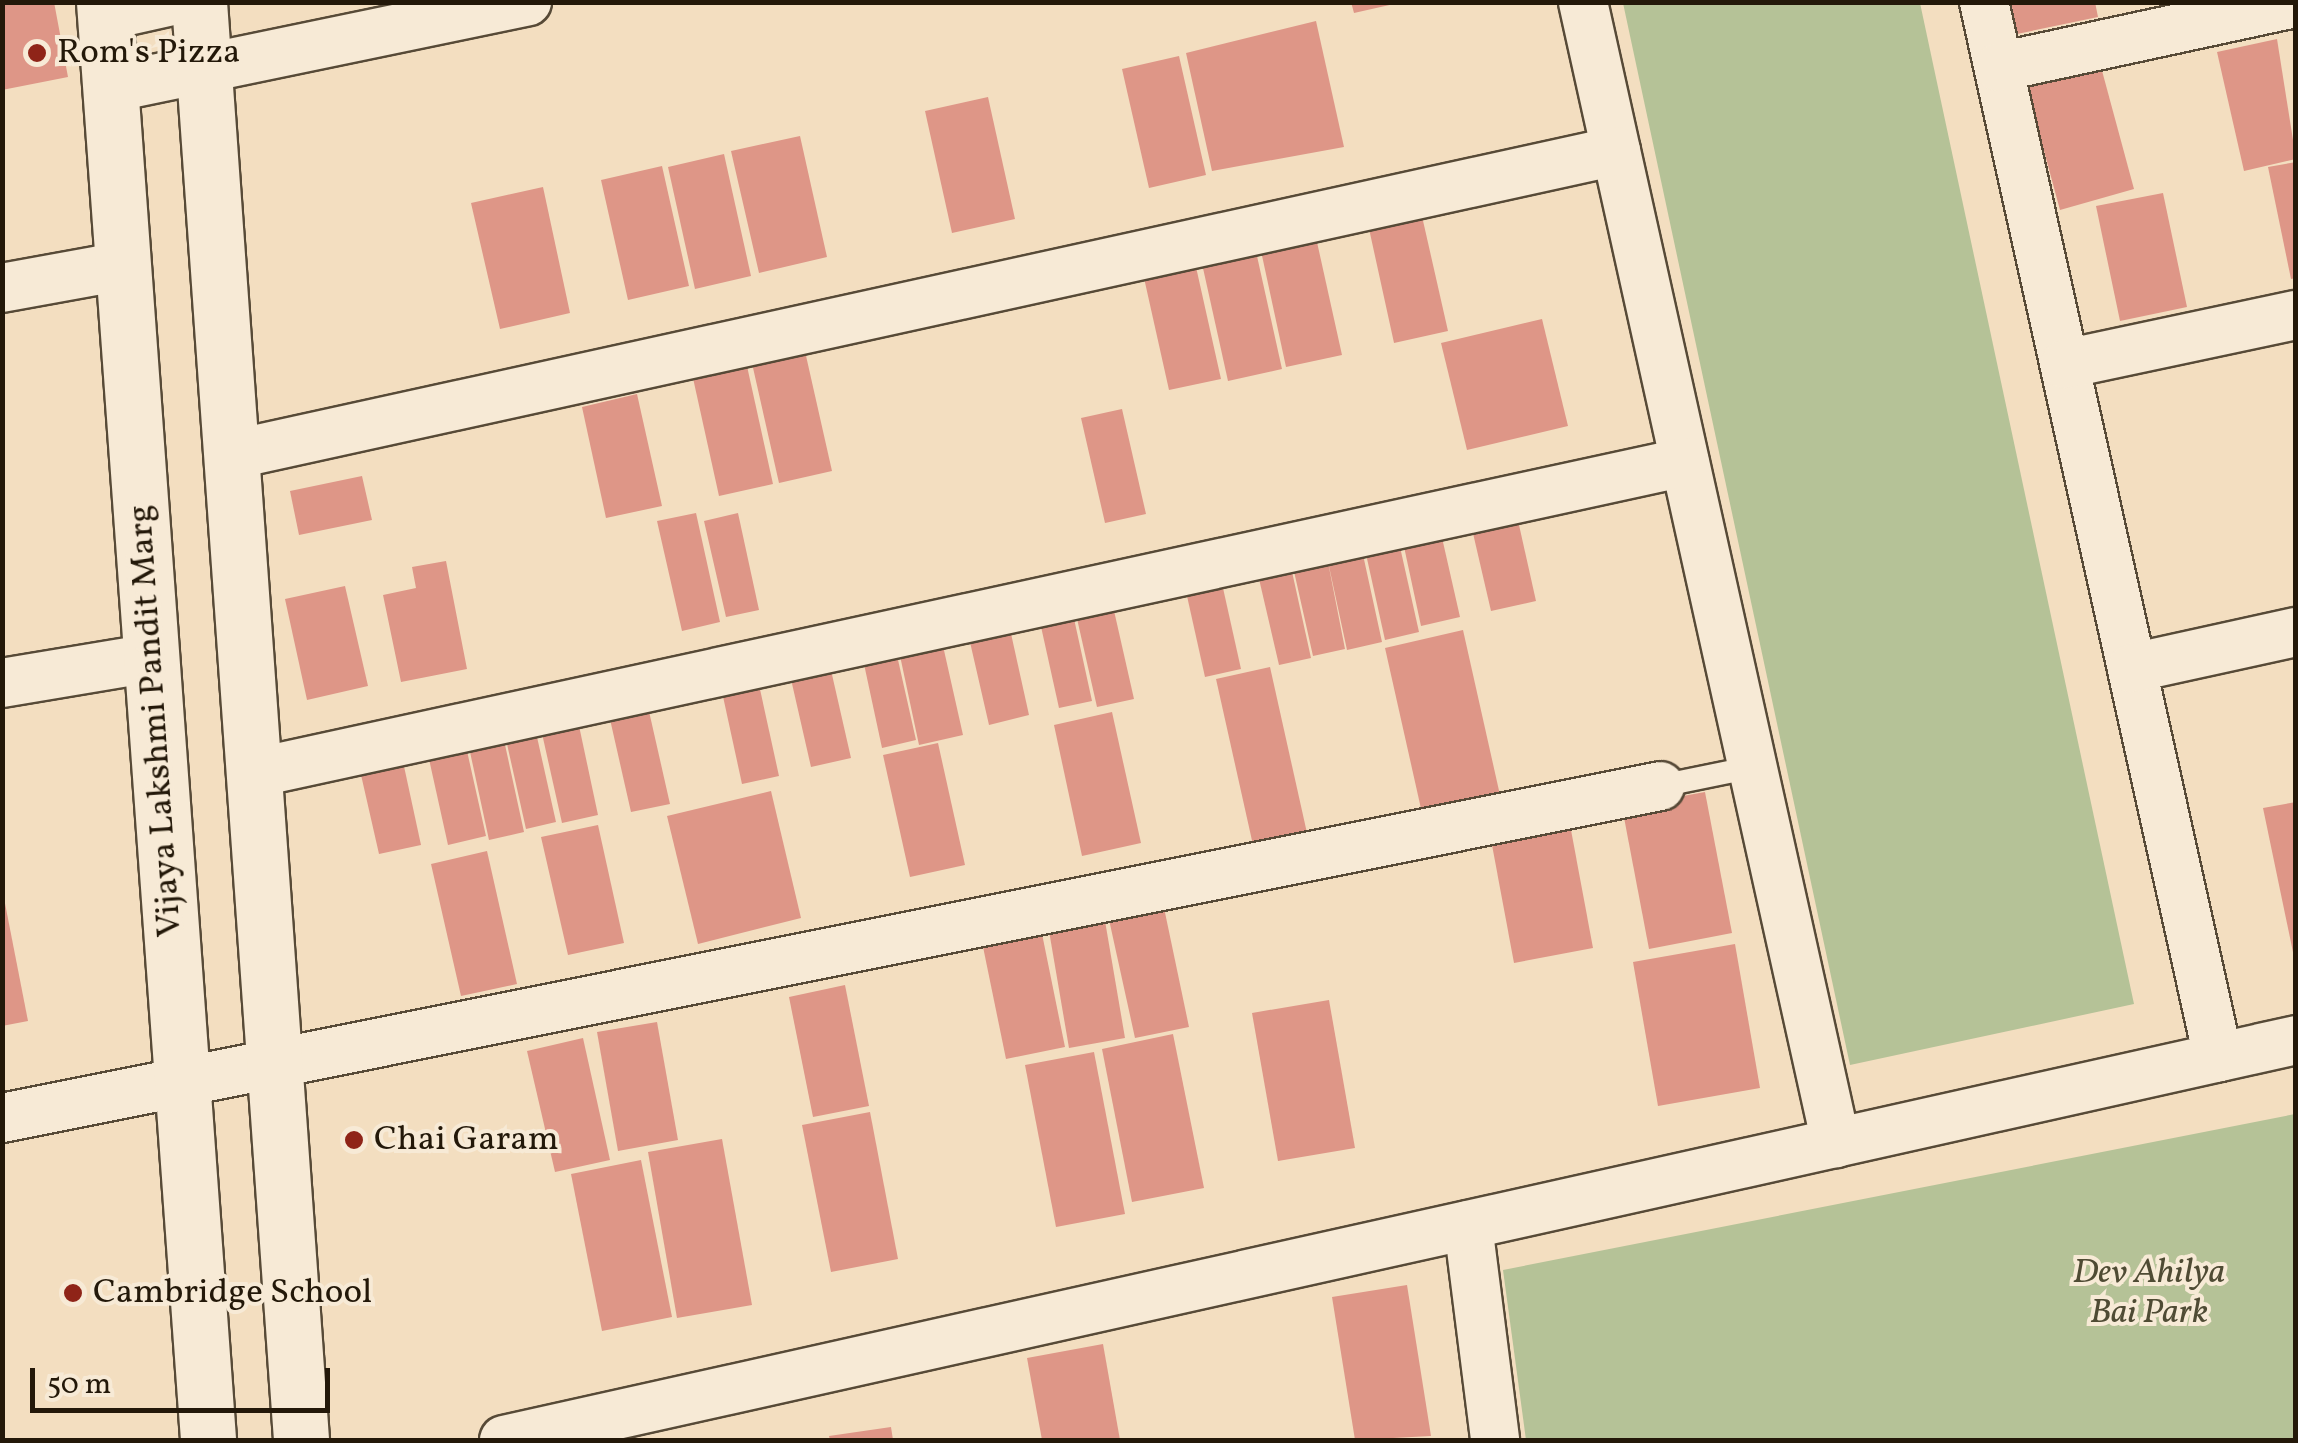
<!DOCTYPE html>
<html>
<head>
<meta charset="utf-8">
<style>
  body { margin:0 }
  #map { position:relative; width:2298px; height:1443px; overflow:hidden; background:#f3dec0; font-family:Vollkorn,serif }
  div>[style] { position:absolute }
  .green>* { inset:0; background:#b5c297 }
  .building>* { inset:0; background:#de9687 }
  .roads { filter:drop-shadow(2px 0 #574a37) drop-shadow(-2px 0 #574a37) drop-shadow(0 2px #574a37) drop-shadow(0 -2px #574a37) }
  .service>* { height:22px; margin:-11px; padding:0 11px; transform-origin:11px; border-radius:11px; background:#f7ead6 }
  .minor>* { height:48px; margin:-24px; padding:0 24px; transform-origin:24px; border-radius:24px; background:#f7ead6 }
  .tertiary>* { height:55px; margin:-27.5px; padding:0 27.5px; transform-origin:27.5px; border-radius:27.5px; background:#f7ead6 }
  .dots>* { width:28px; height:28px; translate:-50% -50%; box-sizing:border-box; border:5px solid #f7ead6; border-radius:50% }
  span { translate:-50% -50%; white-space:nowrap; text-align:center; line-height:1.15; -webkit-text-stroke:8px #f7ead6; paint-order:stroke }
  .poi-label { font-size:35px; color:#231809 }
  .left { translate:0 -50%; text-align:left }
  .street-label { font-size:35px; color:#231809 }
  .park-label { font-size:35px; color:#4f4b34; font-style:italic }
  .frame { position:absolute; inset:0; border:5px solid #231809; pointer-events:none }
  .scale { position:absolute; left:30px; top:1368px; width:300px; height:45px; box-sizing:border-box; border:5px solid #231809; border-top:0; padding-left:12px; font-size:30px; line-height:35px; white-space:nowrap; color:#231809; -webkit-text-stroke:8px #f7ead6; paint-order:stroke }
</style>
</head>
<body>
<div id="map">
  <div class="green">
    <div style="clip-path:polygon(1623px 3px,1920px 3px,2134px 1004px,1850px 1065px)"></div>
    <div style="clip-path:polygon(2295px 1114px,2295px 1440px,1526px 1440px,1503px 1270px)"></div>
  </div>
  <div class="building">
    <div style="clip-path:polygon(2px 2px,54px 2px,68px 77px,2px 90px)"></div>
    <div style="clip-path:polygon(1351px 2px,1394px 2px,1394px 4px,1354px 13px)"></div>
    <div style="clip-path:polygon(2011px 2px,2095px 2px,2098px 17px,2017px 34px)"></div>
    <div style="clip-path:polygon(1316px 21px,1344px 147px,1212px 171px,1186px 53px)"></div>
    <div style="clip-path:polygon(2277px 39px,2296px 159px,2244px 171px,2217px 52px)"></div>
    <div style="clip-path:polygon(1179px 56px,1206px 175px,1149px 188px,1122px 69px)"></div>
    <div style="clip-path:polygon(2101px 67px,2134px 189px,2060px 210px,2027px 88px)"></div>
    <div style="clip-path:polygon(988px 97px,1015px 219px,952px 233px,925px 111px)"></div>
    <div style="clip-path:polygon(800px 136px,827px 257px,759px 273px,731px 151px)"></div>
    <div style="clip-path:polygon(724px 154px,751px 276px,695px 289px,668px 167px)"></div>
    <div style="clip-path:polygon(2296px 162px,2296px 278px,2291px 279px,2268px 167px)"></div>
    <div style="clip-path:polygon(662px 166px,689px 286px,628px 300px,601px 180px)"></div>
    <div style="clip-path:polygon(543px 187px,570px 313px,500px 329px,471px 203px)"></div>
    <div style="clip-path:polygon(2163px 193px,2187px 307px,2120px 321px,2096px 206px)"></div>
    <div style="clip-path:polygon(1419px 203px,1448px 331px,1394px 343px,1366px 215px)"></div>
    <div style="clip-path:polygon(1313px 224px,1342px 355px,1286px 367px,1258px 237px)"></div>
    <div style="clip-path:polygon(1253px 238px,1282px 369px,1228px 381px,1199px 250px)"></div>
    <div style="clip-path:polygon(1192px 249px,1221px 379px,1169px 390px,1140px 260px)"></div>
    <div style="clip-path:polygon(1542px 319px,1568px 426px,1467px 450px,1441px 343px)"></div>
    <div style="clip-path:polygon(802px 338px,832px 471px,779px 483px,749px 350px)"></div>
    <div style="clip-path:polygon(743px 348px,773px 484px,719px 496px,689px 360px)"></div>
    <div style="clip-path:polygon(637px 394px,662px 506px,606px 518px,582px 407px)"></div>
    <div style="clip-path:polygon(1122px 409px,1146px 514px,1105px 523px,1081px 418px)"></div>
    <div style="clip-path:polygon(362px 476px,372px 520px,299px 535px,290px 491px)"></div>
    <div style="clip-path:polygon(1515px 507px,1536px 601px,1491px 611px,1469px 516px)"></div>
    <div style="clip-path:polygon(696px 513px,720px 622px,682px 631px,657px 521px)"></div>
    <div style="clip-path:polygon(738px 513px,759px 610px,726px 617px,704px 521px)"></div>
    <div style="clip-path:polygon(1438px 520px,1460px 617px,1421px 626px,1400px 528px)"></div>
    <div style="clip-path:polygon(1396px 529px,1419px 632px,1385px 640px,1362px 536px)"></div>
    <div style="clip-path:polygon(1360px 541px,1382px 642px,1347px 650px,1327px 557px,1345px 649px,1313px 656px,1291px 558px)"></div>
    <div style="clip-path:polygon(1289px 558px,1311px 658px,1279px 665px,1256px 566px)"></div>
    <div style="clip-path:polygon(446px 561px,467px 669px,401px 682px,383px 595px,416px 588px,412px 567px)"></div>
    <div style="clip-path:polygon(1219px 570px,1241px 669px,1205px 677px,1183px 578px)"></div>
    <div style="clip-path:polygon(345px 586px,368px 686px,307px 700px,285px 599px)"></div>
    <div style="clip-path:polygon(1110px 593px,1134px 699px,1097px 707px,1073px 601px)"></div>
    <div style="clip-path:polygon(1071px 605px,1092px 701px,1059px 708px,1038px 613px)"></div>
    <div style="clip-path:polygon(1008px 620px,1029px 715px,989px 725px,967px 629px)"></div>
    <div style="clip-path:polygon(939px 628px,963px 735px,919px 745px,896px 637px)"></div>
    <div style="clip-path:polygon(1463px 630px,1502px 804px,1424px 822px,1385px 648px)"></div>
    <div style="clip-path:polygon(894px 642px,916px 740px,882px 748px,861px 650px)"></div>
    <div style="clip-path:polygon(828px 657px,851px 758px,811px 767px,788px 666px)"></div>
    <div style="clip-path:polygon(1270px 667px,1309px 842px,1255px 854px,1216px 679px)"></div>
    <div style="clip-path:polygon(756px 671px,779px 776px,742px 784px,719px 678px)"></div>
    <div style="clip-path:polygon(646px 698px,670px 804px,631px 812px,607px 706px)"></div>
    <div style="clip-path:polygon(1112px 712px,1141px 843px,1082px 856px,1054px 725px)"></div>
    <div style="clip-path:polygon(578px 721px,598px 815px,562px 823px,541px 729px)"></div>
    <div style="clip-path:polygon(535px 728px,556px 822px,526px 829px,505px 735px)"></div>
    <div style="clip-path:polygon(502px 731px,524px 832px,489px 840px,467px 738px)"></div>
    <div style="clip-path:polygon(465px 742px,486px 836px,448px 845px,427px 750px)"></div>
    <div style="clip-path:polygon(938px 743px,965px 865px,910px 877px,883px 755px)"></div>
    <div style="clip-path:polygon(402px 757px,421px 845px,379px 854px,359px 766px)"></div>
    <div style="clip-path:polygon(771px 791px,801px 918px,698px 944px,667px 816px)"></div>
    <div style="clip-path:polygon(1705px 792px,1732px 933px,1649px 949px,1622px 807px)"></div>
    <div style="clip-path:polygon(2296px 802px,2296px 957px,2294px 957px,2263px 808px)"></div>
    <div style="clip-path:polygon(598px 825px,624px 943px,568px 955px,541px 837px)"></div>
    <div style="clip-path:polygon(1571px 830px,1593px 948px,1514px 963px,1492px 845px)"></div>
    <div style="clip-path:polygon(487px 851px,517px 984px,461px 996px,431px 864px)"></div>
    <div style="clip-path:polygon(2px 888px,28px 1021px,2px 1026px)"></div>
    <div style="clip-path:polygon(1163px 903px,1189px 1027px,1135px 1038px,1108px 915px)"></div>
    <div style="clip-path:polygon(1104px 915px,1125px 1038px,1069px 1048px,1048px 925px)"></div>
    <div style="clip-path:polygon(1040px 924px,1065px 1047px,1006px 1059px,981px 937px)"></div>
    <div style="clip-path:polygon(1735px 944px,1760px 1088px,1658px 1106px,1633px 962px)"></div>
    <div style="clip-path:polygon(845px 985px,869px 1106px,813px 1117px,789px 997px)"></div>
    <div style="clip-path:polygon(1329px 1000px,1355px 1148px,1278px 1161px,1252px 1013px)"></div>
    <div style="clip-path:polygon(657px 1022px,678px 1140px,618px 1151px,597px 1032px)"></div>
    <div style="clip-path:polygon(1173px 1034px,1204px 1188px,1132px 1202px,1102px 1049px)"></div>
    <div style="clip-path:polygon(583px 1038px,610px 1160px,555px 1172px,527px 1051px)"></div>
    <div style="clip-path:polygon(1094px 1052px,1125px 1214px,1056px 1227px,1025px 1065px)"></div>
    <div style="clip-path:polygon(870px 1112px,898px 1259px,831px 1272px,802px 1125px)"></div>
    <div style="clip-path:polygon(722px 1139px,752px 1305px,677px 1318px,648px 1152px)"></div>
    <div style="clip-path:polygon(641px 1160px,672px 1317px,602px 1331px,571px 1174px)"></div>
    <div style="clip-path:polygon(1407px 1285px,1431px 1436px,1355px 1440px,1332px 1297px)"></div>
    <div style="clip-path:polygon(1103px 1344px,1120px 1440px,1042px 1440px,1027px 1358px)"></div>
    <div style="clip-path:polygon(891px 1427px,893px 1440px,830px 1440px,829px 1436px)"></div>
  </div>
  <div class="roads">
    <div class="service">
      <div style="left:1660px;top:786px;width:95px;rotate:-11.5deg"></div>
    </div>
    <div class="minor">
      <div style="left:1583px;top:2px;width:1169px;rotate:77.5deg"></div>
      <div style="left:1984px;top:2px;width:1081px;rotate:77.49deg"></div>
      <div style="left:105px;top:16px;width:65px;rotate:-12.5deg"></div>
      <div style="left:1999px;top:67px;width:304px;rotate:-12.2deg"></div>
      <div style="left:110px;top:88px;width:426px;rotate:-11.7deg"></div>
      <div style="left:2px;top:288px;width:123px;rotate:-10.3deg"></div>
      <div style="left:2065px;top:364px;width:236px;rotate:-12deg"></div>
      <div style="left:231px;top:455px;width:1418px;rotate:-12.38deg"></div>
      <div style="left:2132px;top:668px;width:168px;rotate:-12.4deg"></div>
      <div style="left:2px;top:683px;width:151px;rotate:-9.5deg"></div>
      <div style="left:254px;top:773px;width:1464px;rotate:-12.26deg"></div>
      <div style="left:2px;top:1118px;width:1691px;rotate:-11.32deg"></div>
      <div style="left:1468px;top:1225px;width:217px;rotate:82.8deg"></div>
      <div style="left:504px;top:1440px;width:1836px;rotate:-12.58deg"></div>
    </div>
    <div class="tertiary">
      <div style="left:104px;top:2px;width:1442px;rotate:85.86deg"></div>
      <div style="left:199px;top:2px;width:1442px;rotate:85.94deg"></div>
    </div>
  </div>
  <div class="dots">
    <div style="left:37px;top:53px;background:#8f2418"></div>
    <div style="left:354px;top:1140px;background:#8f2418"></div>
    <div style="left:73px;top:1293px;background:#8f2418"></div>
  </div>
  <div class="poi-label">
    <span class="left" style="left:57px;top:53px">Rom's Pizza</span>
    <span class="left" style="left:374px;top:1140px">Chai Garam</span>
    <span class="left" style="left:93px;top:1293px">Cambridge School</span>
  </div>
  <div class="street-label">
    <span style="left:156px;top:721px;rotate:-94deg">Vijaya Lakshmi Pandit Marg</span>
  </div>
  <div class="park-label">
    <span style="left:2149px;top:1293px">Dev Ahilya<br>Bai Park</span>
  </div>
  <div class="frame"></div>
  <div class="scale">50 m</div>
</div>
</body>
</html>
